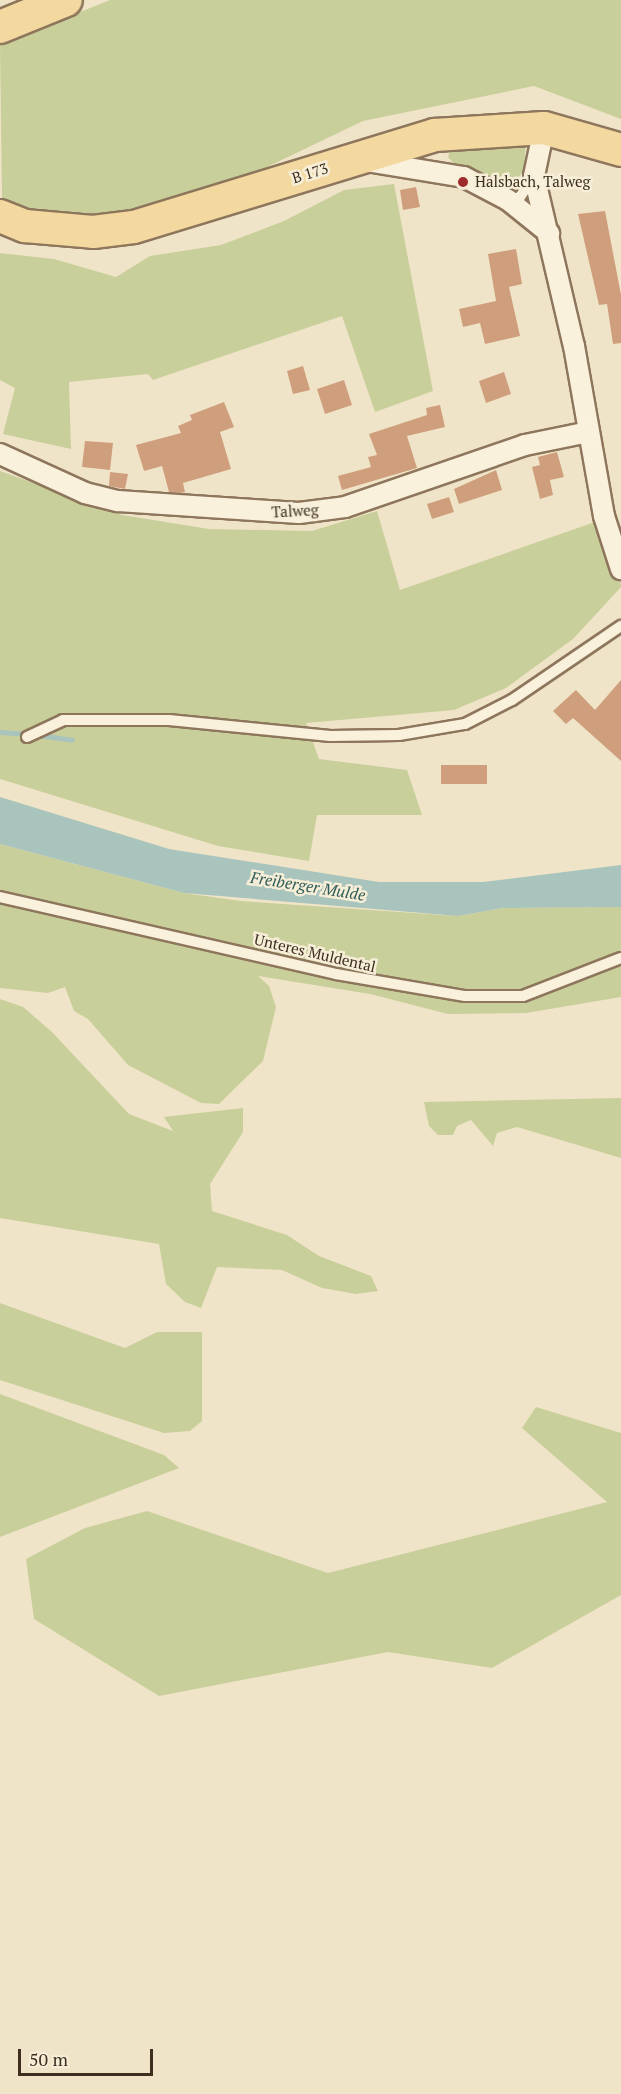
<!DOCTYPE html>
<html>
<head>
<meta charset="utf-8">
<style>
  body { margin:0 }
  #map { position:relative; width:621px; height:2094px; overflow:hidden; background:#f0e4c8; font-family:"PT Serif",serif }
  div>[style] { position:absolute }
  .green>* { inset:0; background:#c9cf9b }
  .water>* { inset:0; background:#a9c4bc }
  .stream>* { height:5px; margin:-2.5px; padding:0 2.5px; transform-origin:2.5px; border-radius:2.5px; background:#a9c4bc }
  .building>* { inset:0; background:#cf9f7d }
  .roads { filter:drop-shadow(2px 0 #8d765c) drop-shadow(-2px 0 #8d765c) drop-shadow(0 2px #8d765c) drop-shadow(0 -2px #8d765c) }
  .lane>* { height:10px; margin:-5px; padding:0 5px; transform-origin:5px; border-radius:5px; background:#faf1dc }
  .street>* { height:20px; margin:-10px; padding:0 10px; transform-origin:10px; border-radius:10px; background:#faf1dc }
  .primary>* { height:32px; margin:-16px; padding:0 16px; transform-origin:16px; border-radius:16px; background:#f3d9a0 }
  .dots>* { width:16px; height:16px; translate:-50% -50%; box-sizing:border-box; border:3px solid #f7eed8; border-radius:50% }
  span { translate:-50% -50%; white-space:nowrap; text-align:center; line-height:1.15; -webkit-text-stroke:5px #f7eed8; paint-order:stroke }
  .street-label { font-size:15px; color:#3d2e20 }
  .poi-label { font-size:15px; color:#3d2e20 }
  .left { translate:0 -50%; text-align:left }
  .water-label { font-size:16px; color:#2f5d5a; font-style:italic }
  .scale { position:absolute; left:18px; top:2049px; width:135px; height:27px; box-sizing:border-box; border:3px solid #3d2e20; border-top:0; padding-left:8px; font-size:18px; line-height:21px; white-space:nowrap; color:#3d2e20; -webkit-text-stroke:4px #f7eed8; paint-order:stroke }
</style>
</head>
<body>
<div id="map">
  <div class="green">
    <div style="clip-path:polygon(110px 0,621px 0,621px 119px,534px 86px,363px 121px,242px 179px,110px 217px,47px 216px,2px 199px,0 44px)"></div>
    <div style="clip-path:polygon(526px 141px,524px 172px,512px 182px,457px 167px,448px 157px,452px 147px)"></div>
    <div style="clip-path:polygon(394px 184px,433px 391px,375px 412px,342px 316px,153px 380px,148px 374px,69px 382px,71px 449px,3px 434px,15px 388px,0 380px,0 253px,54px 259px,116px 277px,150px 256px,221px 245px,284px 221px,344px 190px)"></div>
    <div style="clip-path:polygon(0 471px,122px 515px,209px 529px,312px 531px,377px 511px,400px 590px,615px 515px,621px 587px,573px 639px,506px 688px,454px 710px,306px 723px,319px 759px,407px 770px,422px 815px,317px 815px,309px 861px,218px 846px,0 779px)"></div>
    <div style="clip-path:polygon(0 844px,184px 893px,241px 901px,458px 916px,503px 908px,621px 907px,621px 997px,526px 1013px,448px 1014px,370px 994px,258px 976px,269px 986px,276px 1007px,263px 1061px,219px 1104px,201px 1103px,128px 1065px,88px 1019px,74px 1011px,65px 987px,48px 993px,0 988px)"></div>
    <div style="clip-path:polygon(0 999px,23px 1007px,52px 1032px,129px 1114px,173px 1131px,164px 1117px,243px 1108px,243px 1132px,210px 1184px,212px 1211px,287px 1235px,319px 1256px,371px 1276px,378px 1291px,356px 1294px,322px 1288px,282px 1270px,217px 1267px,201px 1308px,185px 1302px,166px 1284px,159px 1244px,0 1218px)"></div>
    <div style="clip-path:polygon(621px 1098px,621px 1158px,517px 1127px,497px 1133px,493px 1146px,471px 1120px,457px 1126px,453px 1135px,438px 1135px,429px 1126px,424px 1102px)"></div>
    <div style="clip-path:polygon(0 1303px,125px 1348px,157px 1332px,202px 1332px,202px 1421px,190px 1431px,164px 1433px,0 1380px)"></div>
    <div style="clip-path:polygon(0 1394px,164px 1455px,179px 1468px,0 1537px)"></div>
    <div style="clip-path:polygon(536px 1407px,621px 1433px,621px 1595px,492px 1668px,388px 1652px,159px 1696px,34px 1619px,26px 1559px,85px 1528px,147px 1511px,328px 1573px,607px 1502px,522px 1428px)"></div>
  </div>
  <div class="water">
    <div style="clip-path:polygon(0 797px,169px 849px,379px 882px,483px 882px,621px 865px,621px 907px,503px 908px,458px 916px,184px 893px,0 844px)"></div>
  </div>
  <div class="stream">
    <div style="left:0;top:732px;width:29px;rotate:4deg"></div>
    <div style="left:38px;top:735px;width:34px;rotate:8deg"></div>
  </div>
  <div class="building">
    <div style="clip-path:polygon(416px 187px,420px 207px,403px 210px,400px 190px)"></div>
    <div style="clip-path:polygon(605px 211px,621px 295px,621px 343px,613px 344px,607px 304px,599px 305px,578px 214px)"></div>
    <div style="clip-path:polygon(516px 249px,522px 284px,509px 287px,520px 336px,485px 344px,480px 323px,463px 327px,459px 309px,496px 301px,488px 254px)"></div>
    <div style="clip-path:polygon(303px 366px,310px 390px,293px 394px,287px 371px)"></div>
    <div style="clip-path:polygon(504px 372px,511px 394px,486px 403px,479px 381px)"></div>
    <div style="clip-path:polygon(344px 380px,352px 405px,325px 414px,317px 389px)"></div>
    <div style="clip-path:polygon(224px 402px,234px 427px,220px 432px,231px 469px,183px 483px,185px 492px,180px 493px,169px 492px,162px 466px,144px 471px,136px 445px,181px 433px,178px 426px,192px 420px,190px 415px)"></div>
    <div style="clip-path:polygon(440px 405px,445px 427px,407px 436px,417px 468px,342px 490px,338px 476px,371px 467px,368px 457px,377px 455px,369px 434px,427px 415px,426px 408px)"></div>
    <div style="clip-path:polygon(85px 441px,113px 443px,110px 470px,82px 467px)"></div>
    <div style="clip-path:polygon(557px 452px,564px 477px,550px 480px,553px 495px,540px 499px,532px 467px,540px 465px,538px 457px)"></div>
    <div style="clip-path:polygon(496px 470px,502px 490px,459px 504px,454px 489px)"></div>
    <div style="clip-path:polygon(110px 472px,128px 474px,125px 489px,109px 486px)"></div>
    <div style="clip-path:polygon(449px 497px,454px 512px,432px 519px,427px 504px)"></div>
    <div style="clip-path:polygon(621px 680px,621px 761px,573px 718px,566px 724px,553px 711px,576px 690px,595px 710px)"></div>
    <div style="clip-path:polygon(441px 765px,487px 765px,487px 784px,441px 784px)"></div>
  </div>
  <div class="roads">
    <div class="lane">
      <div style="left:508px;top:200px;width:12px;rotate:-14deg"></div>
      <div style="left:520px;top:197px;width:23px;rotate:-56deg"></div>
      <div style="left:27px;top:737px;width:40px;rotate:-25deg"></div>
      <div style="left:63px;top:720px;width:106px"></div>
      <div style="left:169px;top:720px;width:162px;rotate:5.7deg"></div>
      <div style="left:330px;top:736px;width:69px;rotate:-0.8deg"></div>
      <div style="left:399px;top:735px;width:67px;rotate:-9.5deg"></div>
      <div style="left:465px;top:724px;width:53px;rotate:-27.1deg"></div>
      <div style="left:512px;top:700px;width:132px;rotate:-34.2deg"></div>
      <div style="left:0;top:897px;width:345px;rotate:12.9deg"></div>
      <div style="left:336px;top:974px;width:131px;rotate:9.7deg"></div>
      <div style="left:465px;top:996px;width:58px"></div>
      <div style="left:523px;top:996px;width:105px;rotate:-21.2deg"></div>
    </div>
    <div class="street">
      <div style="left:544px;top:128px;width:49px;rotate:101.8deg"></div>
      <div style="left:534px;top:176px;width:175px;rotate:76.8deg"></div>
      <div style="left:574px;top:346px;width:173px;rotate:80deg"></div>
      <div style="left:604px;top:516px;width:56px;rotate:72.2deg"></div>
      <div style="left:366px;top:161px;width:99px;rotate:9.3deg"></div>
      <div style="left:464px;top:177px;width:50px;rotate:27.6deg"></div>
      <div style="left:508px;top:200px;width:53px;rotate:38.8deg"></div>
      <div style="left:0;top:454px;width:94px;rotate:24.6deg"></div>
      <div style="left:85px;top:493px;width:34px;rotate:14deg"></div>
      <div style="left:118px;top:501px;width:181px;rotate:3.8deg"></div>
      <div style="left:299px;top:513px;width:46px;rotate:-7.4deg"></div>
      <div style="left:345px;top:507px;width:190px;rotate:-19deg"></div>
      <div style="left:525px;top:445px;width:65px;rotate:-11.5deg"></div>
    </div>
    <div class="primary">
      <div style="left:0;top:27px;width:71px;rotate:-22.2deg"></div>
      <div style="left:0;top:216px;width:27px;rotate:22deg"></div>
      <div style="left:25px;top:226px;width:68px;rotate:5deg"></div>
      <div style="left:93px;top:232px;width:41px;rotate:-7deg"></div>
      <div style="left:134px;top:227px;width:315px;rotate:-17deg"></div>
      <div style="left:435px;top:135px;width:109px;rotate:-3.7deg"></div>
      <div style="left:544px;top:128px;width:80px;rotate:15.9deg"></div>
    </div>
  </div>
  <div class="dots">
    <div style="left:463px;top:182px;background:#9e2a2b"></div>
  </div>
  <div class="street-label">
    <span style="left:310px;top:173px;rotate:-17deg">B 173</span>
    <span style="left:295px;top:511px;rotate:-3deg">Talweg</span>
    <span style="left:315px;top:953px;rotate:13deg">Unteres Muldental</span>
  </div>
  <div class="poi-label">
    <span class="left" style="left:475px;top:182px">Halsbach, Talweg</span>
  </div>
  <div class="water-label">
    <span style="left:308px;top:886px;rotate:9deg">Freiberger Mulde</span>
  </div>
  <div class="scale">50 m</div>
</div>
</body>
</html>
